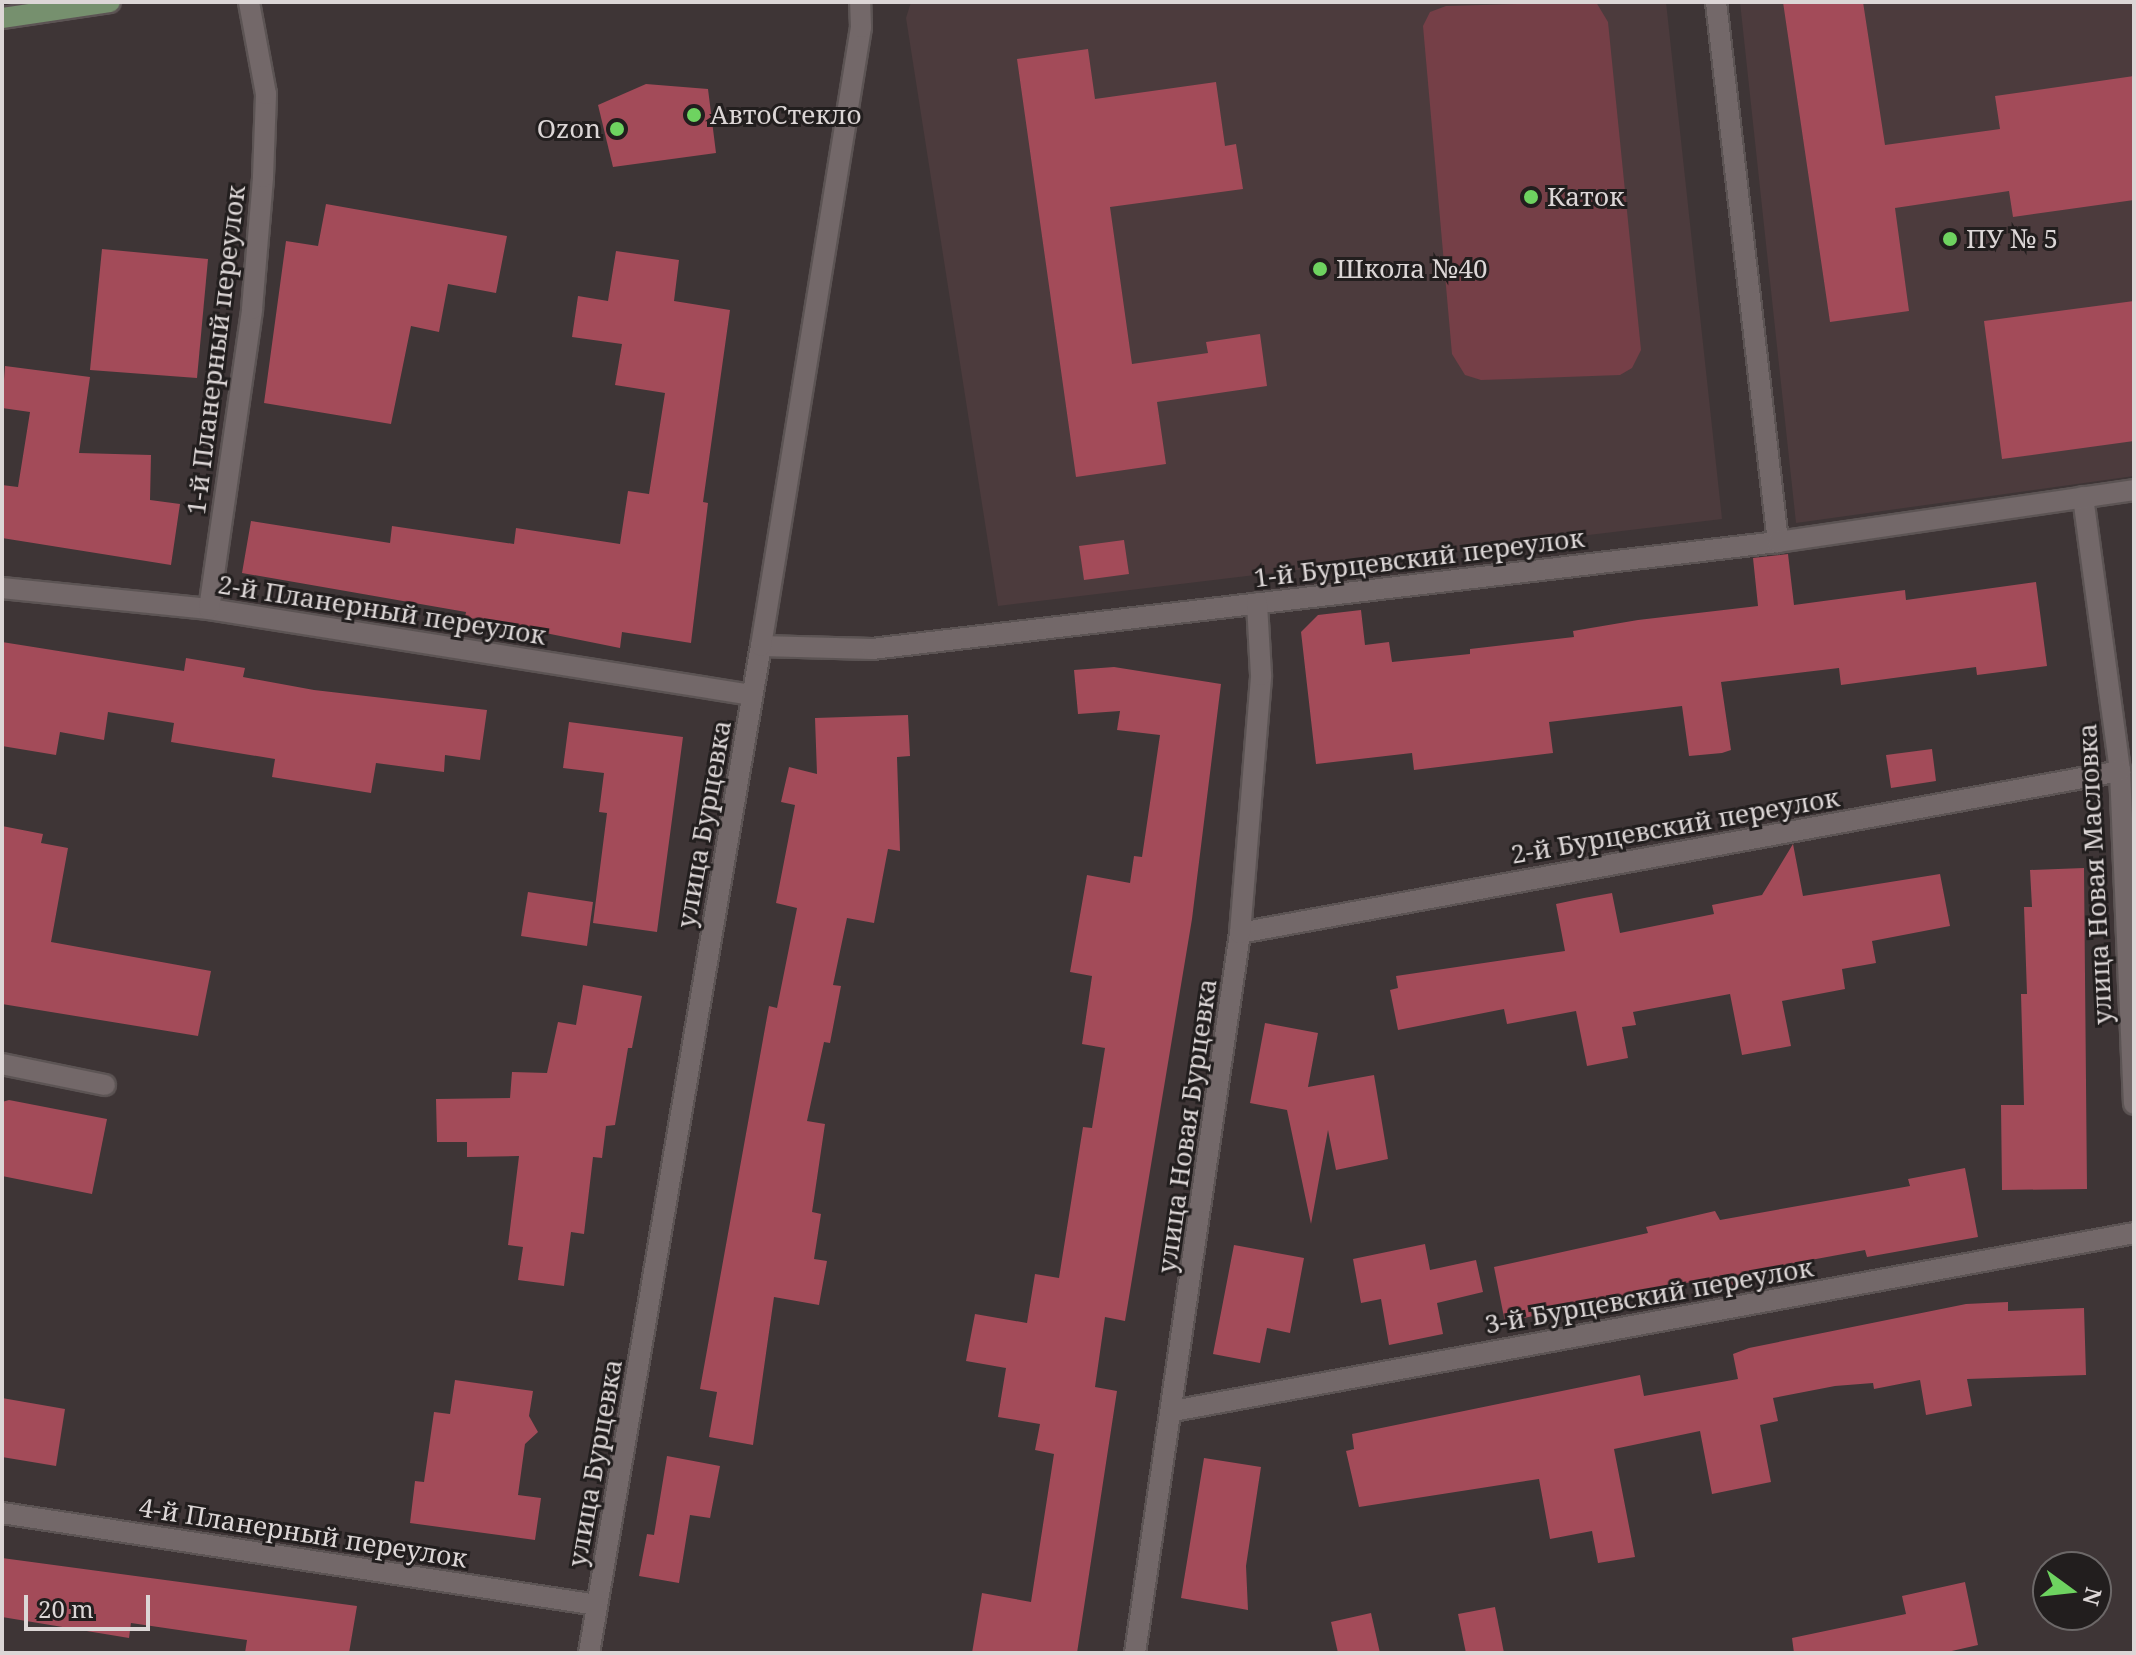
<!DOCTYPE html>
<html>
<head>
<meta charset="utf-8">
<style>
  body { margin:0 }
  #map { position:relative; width:2136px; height:1655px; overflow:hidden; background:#3e3536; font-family:"Noto Serif",serif }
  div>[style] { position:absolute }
  .built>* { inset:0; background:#4c3b3d }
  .green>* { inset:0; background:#753f47 }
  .building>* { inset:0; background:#a34b59 }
  .roads { filter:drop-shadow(2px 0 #5c5454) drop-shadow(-2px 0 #5c5454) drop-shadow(0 2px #5c5454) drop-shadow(0 -2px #5c5454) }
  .minor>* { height:20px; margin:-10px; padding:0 10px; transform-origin:10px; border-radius:10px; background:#736869 }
  .tertiary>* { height:20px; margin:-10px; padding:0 10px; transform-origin:10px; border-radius:10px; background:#736869 }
  .primary>* { height:20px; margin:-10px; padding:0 10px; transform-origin:10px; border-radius:10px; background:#76906e }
  .dots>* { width:22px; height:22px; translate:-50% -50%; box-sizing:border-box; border:4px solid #221e1e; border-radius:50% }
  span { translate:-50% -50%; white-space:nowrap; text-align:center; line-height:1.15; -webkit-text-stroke:6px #221e1e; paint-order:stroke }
  .poi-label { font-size:26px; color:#dcd6d6 }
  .left { translate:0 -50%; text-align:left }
  .right { translate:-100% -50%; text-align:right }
  .street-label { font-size:26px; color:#dcd6d6 }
  .frame { position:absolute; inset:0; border:4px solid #dcd6d6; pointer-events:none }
  .north { position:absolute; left:2032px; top:1551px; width:80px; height:80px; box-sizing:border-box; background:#221e1e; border:2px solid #6c6868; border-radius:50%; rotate:105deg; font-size:22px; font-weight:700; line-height:32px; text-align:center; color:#dcd6d6 }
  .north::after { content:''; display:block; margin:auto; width:28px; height:36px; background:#6ed360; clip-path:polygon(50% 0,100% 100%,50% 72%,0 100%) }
  .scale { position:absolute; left:24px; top:1595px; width:126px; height:36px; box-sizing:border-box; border:4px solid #dcd6d6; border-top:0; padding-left:10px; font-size:24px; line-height:28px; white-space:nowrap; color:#dcd6d6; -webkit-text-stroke:6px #221e1e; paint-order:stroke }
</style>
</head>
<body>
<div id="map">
  <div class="built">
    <div style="clip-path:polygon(911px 2px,1666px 2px,1722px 519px,998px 606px,906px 18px)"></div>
    <div style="clip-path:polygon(1740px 2px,2134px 2px,2134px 476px,1796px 523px)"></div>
  </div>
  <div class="green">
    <div style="clip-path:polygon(1596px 2px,1608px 22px,1641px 350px,1632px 368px,1620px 375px,1481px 380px,1465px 375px,1452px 354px,1423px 26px,1430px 12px,1446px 6px)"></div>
  </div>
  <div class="building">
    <div style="clip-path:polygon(1783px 2px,1863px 2px,1885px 145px,2000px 129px,1995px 96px,2134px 76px,2134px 200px,2013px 217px,2009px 191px,1895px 208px,1909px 311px,1830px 322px)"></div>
    <div style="clip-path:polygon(1088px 49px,1095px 99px,1216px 82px,1225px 146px,1236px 144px,1243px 189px,1110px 207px,1132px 364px,1208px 353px,1206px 342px,1260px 334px,1267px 386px,1157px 402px,1166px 464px,1076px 477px,1017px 59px)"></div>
    <div style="clip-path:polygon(646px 84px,708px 89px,716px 153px,613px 167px,598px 105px)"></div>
    <div style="clip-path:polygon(326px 204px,507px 236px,496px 293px,448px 284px,439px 332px,411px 326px,391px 424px,264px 403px,286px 241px,318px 246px)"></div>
    <div style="clip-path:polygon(102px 249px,208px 259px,197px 378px,90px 370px)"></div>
    <div style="clip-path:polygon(616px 251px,679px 260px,674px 301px,730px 310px,703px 502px,708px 503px,691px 643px,622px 632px,620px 648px,465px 617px,466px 612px,242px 573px,251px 521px,390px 543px,392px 526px,514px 544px,516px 528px,620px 544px,628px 491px,649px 494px,665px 393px,615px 385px,622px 344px,572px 337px,578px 296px,608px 301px)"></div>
    <div style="clip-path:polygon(2134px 301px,2134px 441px,2002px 459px,1984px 321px)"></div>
    <div style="clip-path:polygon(5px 366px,90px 377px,79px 453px,151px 455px,150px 500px,180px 504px,171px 565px,2px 538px,2px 485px,18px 487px,30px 412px,2px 408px)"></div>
    <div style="clip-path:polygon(1124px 540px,1129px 574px,1084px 580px,1079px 546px)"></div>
    <div style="clip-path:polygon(1788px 554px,1794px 605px,1905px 590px,1906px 600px,2036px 582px,2047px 666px,1977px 675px,1976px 667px,1841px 685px,1839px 668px,1721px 682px,1731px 750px,1722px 753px,1689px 756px,1682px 706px,1549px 722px,1553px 753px,1414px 770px,1412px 753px,1316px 764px,1301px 632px,1318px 615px,1361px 610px,1365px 645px,1389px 642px,1392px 662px,1470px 654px,1470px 649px,1574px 637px,1573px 631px,1638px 620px,1758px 606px,1753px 558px)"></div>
    <div style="clip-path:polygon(2px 642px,184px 671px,186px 658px,245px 668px,243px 677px,314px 690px,487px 710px,480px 760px,445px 755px,444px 772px,376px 763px,371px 793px,272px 777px,275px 759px,171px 742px,174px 723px,108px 712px,104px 740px,60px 732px,56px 755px,2px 746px)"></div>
    <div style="clip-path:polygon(1114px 667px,1221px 684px,1192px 919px,1125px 1321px,1105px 1317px,1095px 1387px,1117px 1391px,1077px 1653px,972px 1653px,982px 1593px,1031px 1602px,1054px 1454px,1035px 1450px,1040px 1424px,998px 1417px,1006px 1368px,966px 1361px,975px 1314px,1027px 1323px,1035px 1274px,1059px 1278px,1083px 1127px,1092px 1128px,1105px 1048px,1082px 1044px,1092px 976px,1070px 972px,1087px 875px,1130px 883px,1134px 856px,1142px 857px,1160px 735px,1117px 730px,1120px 711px,1078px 714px,1074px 670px)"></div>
    <div style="clip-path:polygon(908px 715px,910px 756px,897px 757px,900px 851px,888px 849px,874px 923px,847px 918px,833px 985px,841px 986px,830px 1043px,824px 1042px,807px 1121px,825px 1124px,812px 1212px,821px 1214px,814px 1259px,827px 1261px,819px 1305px,774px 1297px,753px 1445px,709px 1437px,717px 1392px,700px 1389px,769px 1006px,777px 1008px,797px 908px,776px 903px,795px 805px,781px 802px,789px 767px,817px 774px,815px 718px)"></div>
    <div style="clip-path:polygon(569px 722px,683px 737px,657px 932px,593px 923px,607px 813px,599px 812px,604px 773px,563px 768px)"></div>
    <div style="clip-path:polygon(1932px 749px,1936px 781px,1891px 788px,1886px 755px)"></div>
    <div style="clip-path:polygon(2px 826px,43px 834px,41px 843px,68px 848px,51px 942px,211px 971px,198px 1036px,2px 1004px)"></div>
    <div style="clip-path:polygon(1793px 844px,1803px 896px,1940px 874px,1950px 926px,1872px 941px,1876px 963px,1842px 969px,1845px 989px,1782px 1001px,1791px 1046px,1742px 1055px,1730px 994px,1633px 1012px,1636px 1025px,1622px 1027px,1628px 1058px,1587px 1066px,1576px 1011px,1507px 1024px,1504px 1009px,1398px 1030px,1390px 990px,1398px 988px,1396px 976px,1565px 951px,1556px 904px,1584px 898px,1612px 893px,1620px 933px,1714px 914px,1712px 905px,1762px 895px)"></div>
    <div style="clip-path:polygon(2084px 868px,2087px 1189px,2002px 1190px,2001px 1105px,2024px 1105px,2021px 994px,2027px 994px,2024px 907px,2032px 907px,2030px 870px)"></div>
    <div style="clip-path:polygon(528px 892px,593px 902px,587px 946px,521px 936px)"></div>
    <div style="clip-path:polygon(583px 985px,642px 996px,632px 1048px,628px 1048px,615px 1125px,606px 1126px,602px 1158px,593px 1157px,584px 1234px,571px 1232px,564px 1286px,518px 1280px,523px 1247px,508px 1245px,519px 1156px,467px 1157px,467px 1142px,437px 1142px,436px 1099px,510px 1098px,512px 1072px,547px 1073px,558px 1022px,576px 1025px)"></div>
    <div style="clip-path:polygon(1265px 1023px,1318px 1033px,1308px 1087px,1374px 1075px,1388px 1159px,1336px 1170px,1328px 1130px,1311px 1224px,1287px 1110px,1250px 1103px)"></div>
    <div style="clip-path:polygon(9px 1100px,107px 1119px,92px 1194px,2px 1176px,2px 1102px)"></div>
    <div style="clip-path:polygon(1965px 1168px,1978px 1237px,1867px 1257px,1865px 1250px,1778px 1266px,1773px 1272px,1736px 1279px,1737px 1284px,1702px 1291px,1700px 1280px,1505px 1322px,1494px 1267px,1648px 1233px,1646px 1227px,1715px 1211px,1720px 1220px,1910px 1186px,1908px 1179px)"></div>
    <div style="clip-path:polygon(1425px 1244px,1430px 1270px,1476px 1260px,1483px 1292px,1437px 1303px,1443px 1334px,1389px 1345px,1381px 1299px,1361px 1303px,1353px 1259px)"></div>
    <div style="clip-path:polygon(1234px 1245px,1304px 1258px,1290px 1333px,1267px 1328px,1260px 1363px,1213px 1354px)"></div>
    <div style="clip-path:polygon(2008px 1302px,2008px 1311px,2084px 1308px,2086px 1375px,1967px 1379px,1972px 1406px,1926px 1415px,1920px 1380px,1874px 1389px,1873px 1383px,1835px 1386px,1773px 1398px,1778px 1421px,1760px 1425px,1771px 1482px,1712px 1494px,1700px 1431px,1614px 1449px,1635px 1557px,1598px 1563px,1592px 1531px,1550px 1539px,1539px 1479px,1359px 1507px,1346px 1451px,1354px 1449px,1352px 1434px,1640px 1375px,1644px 1396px,1738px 1379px,1733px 1354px,1749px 1348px,1966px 1304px)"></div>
    <div style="clip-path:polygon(455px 1380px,533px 1391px,529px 1416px,538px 1432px,525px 1444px,518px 1495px,541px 1498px,535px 1540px,410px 1523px,415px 1481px,424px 1482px,434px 1412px,450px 1414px)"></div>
    <div style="clip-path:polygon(2px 1398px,65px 1409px,56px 1466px,2px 1457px)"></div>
    <div style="clip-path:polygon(667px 1456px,720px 1466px,710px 1518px,690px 1515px,679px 1583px,639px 1576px,647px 1534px,654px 1535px)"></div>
    <div style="clip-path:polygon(1204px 1458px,1261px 1467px,1246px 1566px,1248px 1610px,1181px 1598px)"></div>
    <div style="clip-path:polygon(2px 1558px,357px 1606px,349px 1653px,245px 1653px,247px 1640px,131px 1623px,129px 1638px,2px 1617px)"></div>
    <div style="clip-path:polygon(1965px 1582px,1978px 1645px,1943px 1653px,1794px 1653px,1792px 1638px,1906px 1614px,1902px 1596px)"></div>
    <div style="clip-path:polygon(1495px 1607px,1504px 1653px,1466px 1653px,1458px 1614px)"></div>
    <div style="clip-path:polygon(1371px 1613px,1380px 1653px,1338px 1653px,1331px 1622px)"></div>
  </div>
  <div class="roads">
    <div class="minor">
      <div style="left:1716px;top:2px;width:544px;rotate:83.45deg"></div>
      <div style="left:2083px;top:497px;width:276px;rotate:82.3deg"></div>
      <div style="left:2120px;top:771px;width:333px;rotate:87.6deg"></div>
      <div style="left:2px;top:588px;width:208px;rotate:5.8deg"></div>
      <div style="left:209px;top:609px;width:550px;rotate:9deg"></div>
      <div style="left:209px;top:609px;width:303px;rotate:-81.8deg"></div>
      <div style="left:252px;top:309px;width:132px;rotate:-85.2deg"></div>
      <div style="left:263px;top:177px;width:83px;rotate:-87.9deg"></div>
      <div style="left:266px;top:94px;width:94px;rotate:-100.5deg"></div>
      <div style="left:761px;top:646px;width:111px;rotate:1.5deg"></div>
      <div style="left:872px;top:649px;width:912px;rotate:-6.74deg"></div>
      <div style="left:1778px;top:542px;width:360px;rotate:-8.3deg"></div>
      <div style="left:1240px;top:933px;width:895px;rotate:-10.43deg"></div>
      <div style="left:2px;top:1064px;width:105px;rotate:11.5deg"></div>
      <div style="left:1173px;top:1411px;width:977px;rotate:-10.49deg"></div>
      <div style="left:2px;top:1513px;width:602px;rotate:8.79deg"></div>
      <div style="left:1135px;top:1653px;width:728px;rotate:-81.7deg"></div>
      <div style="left:1240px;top:933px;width:259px;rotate:-85.3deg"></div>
      <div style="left:1261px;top:675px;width:72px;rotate:-93.2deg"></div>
    </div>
    <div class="tertiary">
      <div style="left:589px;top:1653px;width:1022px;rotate:-80.31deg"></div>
      <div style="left:761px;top:646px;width:627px;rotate:-80.82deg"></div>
      <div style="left:861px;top:27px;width:25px;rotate:-92deg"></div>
    </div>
    <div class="primary">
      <div style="left:2px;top:18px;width:109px;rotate:-8.4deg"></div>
    </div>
  </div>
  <div class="dots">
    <div style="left:694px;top:115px;background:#6ed360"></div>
    <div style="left:617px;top:129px;background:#6ed360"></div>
    <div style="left:1531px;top:197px;background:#6ed360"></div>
    <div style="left:1950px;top:239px;background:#6ed360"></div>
    <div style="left:1320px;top:269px;background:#6ed360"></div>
  </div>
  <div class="poi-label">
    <span class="left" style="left:710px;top:115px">АвтоСтекло</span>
    <span class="right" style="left:601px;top:129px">Ozon</span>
    <span class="left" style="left:1547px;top:197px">Каток</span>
    <span class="left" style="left:1966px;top:239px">ПУ № 5</span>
    <span class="left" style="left:1336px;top:269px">Школа №40</span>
  </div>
  <div class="street-label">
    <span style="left:216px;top:350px;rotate:-83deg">1-й Планерный переулок</span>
    <span style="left:1419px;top:558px;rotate:-7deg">1-й Бурцевский переулок</span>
    <span style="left:382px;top:610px;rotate:9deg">2-й Планерный переулок</span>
    <span style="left:704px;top:824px;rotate:-80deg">улица Бурцевка</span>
    <span style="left:1675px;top:826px;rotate:-10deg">2-й Бурцевский переулок</span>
    <span style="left:2095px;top:874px;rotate:-93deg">улица Новая Масловка</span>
    <span style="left:1187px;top:1126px;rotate:-82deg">улица Новая Бурцевка</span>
    <span style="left:1649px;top:1296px;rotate:-10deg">3-й Бурцевский переулок</span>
    <span style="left:595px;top:1463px;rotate:-80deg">улица Бурцевка</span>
    <span style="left:303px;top:1533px;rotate:9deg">4-й Планерный переулок</span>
  </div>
  <div class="frame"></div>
  <div class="north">N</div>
  <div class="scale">20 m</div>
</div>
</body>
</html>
